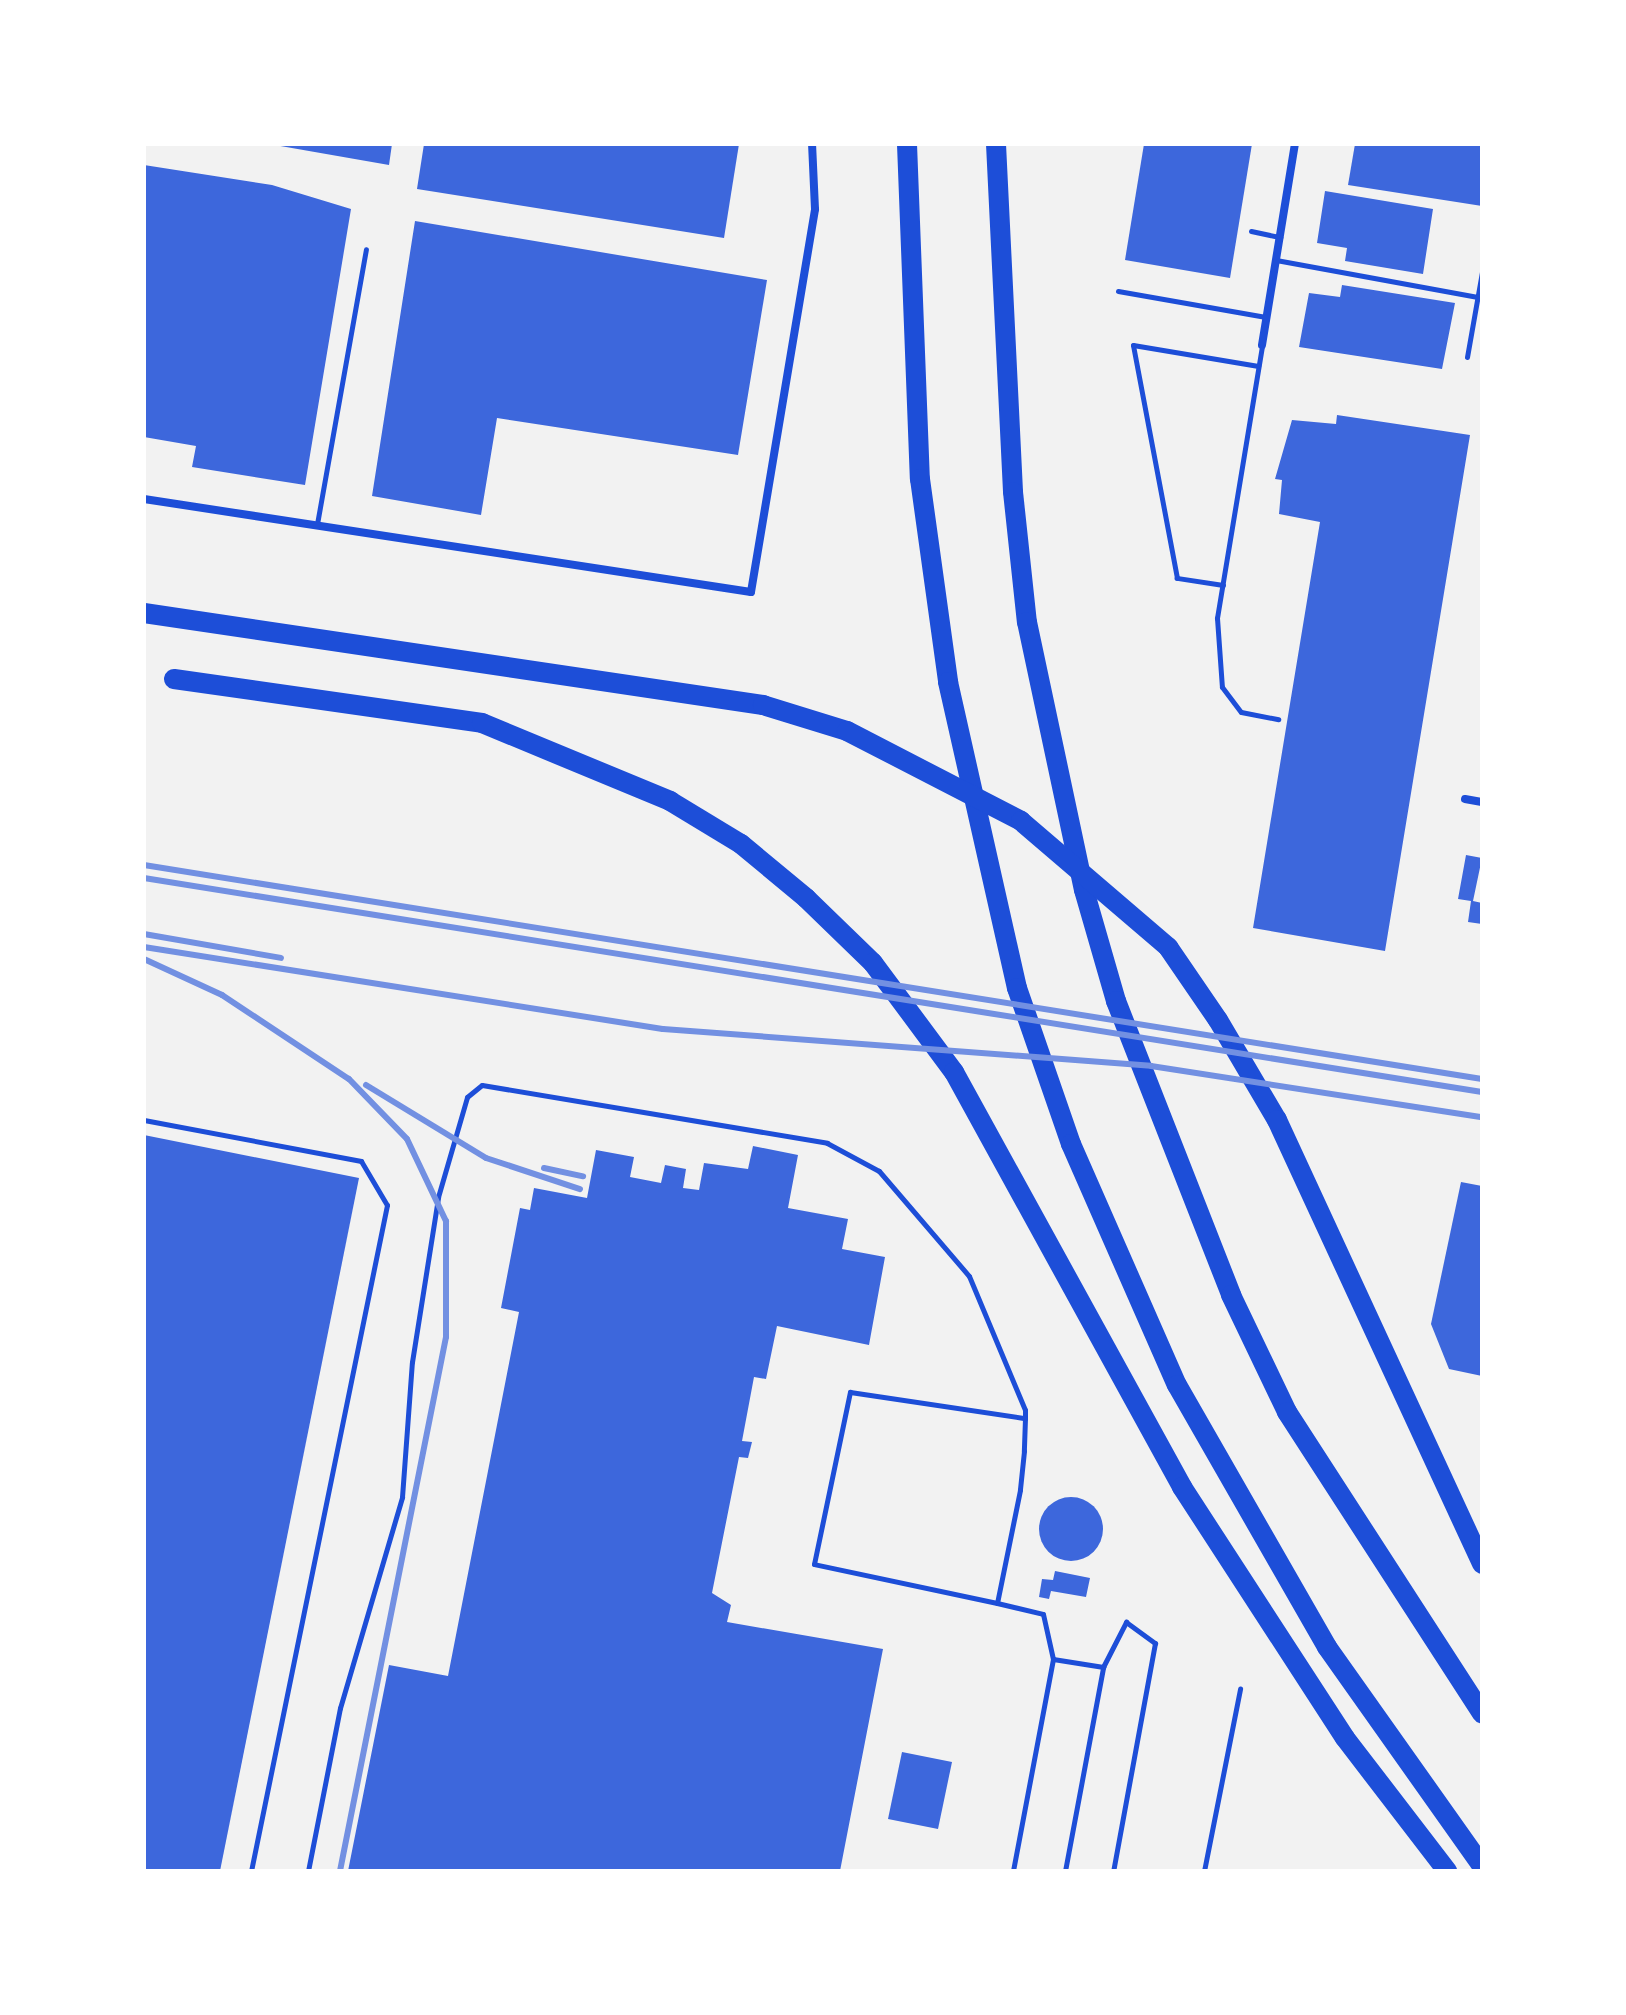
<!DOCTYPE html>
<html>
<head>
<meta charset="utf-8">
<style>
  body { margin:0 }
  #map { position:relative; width:1626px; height:2015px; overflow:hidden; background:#f2f2f2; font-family:"Asap Condensed",sans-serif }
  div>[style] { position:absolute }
  .building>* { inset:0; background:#3d67dc }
  .round { border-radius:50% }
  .service>* { height:5px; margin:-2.5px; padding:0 2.5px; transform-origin:2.5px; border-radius:2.5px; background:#1d4ed8 }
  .minor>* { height:8px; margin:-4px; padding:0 4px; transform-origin:4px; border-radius:4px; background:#1d4ed8 }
  .motorway>* { height:20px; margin:-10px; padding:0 10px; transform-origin:10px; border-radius:10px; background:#1d4ed8 }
  .rail>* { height:6px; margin:-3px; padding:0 3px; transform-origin:3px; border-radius:3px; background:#7290e2 }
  span { translate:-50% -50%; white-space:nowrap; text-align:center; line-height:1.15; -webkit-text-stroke:7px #fff; paint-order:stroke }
  .frame { position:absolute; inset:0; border:146px solid #fff; pointer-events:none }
</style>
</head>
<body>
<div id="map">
  <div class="building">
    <div style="clip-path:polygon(269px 144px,392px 144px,389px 165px)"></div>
    <div style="clip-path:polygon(424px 144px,739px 144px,724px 238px,417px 189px)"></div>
    <div style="clip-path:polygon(1144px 144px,1252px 144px,1230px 278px,1125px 260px)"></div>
    <div style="clip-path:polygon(1355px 144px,1482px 144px,1482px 206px,1348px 185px)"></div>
    <div style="clip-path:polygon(144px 165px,272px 185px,351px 209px,305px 485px,192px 467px,196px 446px,144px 437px)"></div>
    <div style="clip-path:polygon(1325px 191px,1433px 209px,1423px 274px,1345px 261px,1347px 248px,1317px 243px)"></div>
    <div style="clip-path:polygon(415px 221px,767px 280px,738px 455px,497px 418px,481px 515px,372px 496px)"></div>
    <div style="clip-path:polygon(1342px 285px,1455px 303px,1442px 369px,1299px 347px,1309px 293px,1340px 297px)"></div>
    <div style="clip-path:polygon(1337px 415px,1470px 435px,1385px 951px,1253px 928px,1320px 522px,1279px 514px,1282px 480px,1275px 479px,1292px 420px,1336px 424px)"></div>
    <div style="clip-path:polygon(1466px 855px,1482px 858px,1473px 901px,1482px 903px,1482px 924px,1468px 922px,1471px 901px,1458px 899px)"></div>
    <div style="clip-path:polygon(144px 1135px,359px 1178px,220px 1871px,144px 1871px)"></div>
    <div style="clip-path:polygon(753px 1146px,798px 1155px,788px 1208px,848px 1219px,842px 1249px,885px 1257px,869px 1345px,777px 1326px,766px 1379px,754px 1377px,742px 1441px,752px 1442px,748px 1458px,739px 1457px,712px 1593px,731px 1605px,727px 1622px,883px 1649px,840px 1871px,348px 1871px,389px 1665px,448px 1676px,519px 1312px,501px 1308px,520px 1208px,530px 1210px,534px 1188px,587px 1198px,596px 1150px,634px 1157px,630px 1177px,661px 1183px,665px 1165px,686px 1169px,683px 1188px,699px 1190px,704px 1163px,748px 1169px)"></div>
    <div style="clip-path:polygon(1461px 1182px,1482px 1186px,1482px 1376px,1449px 1369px,1431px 1324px)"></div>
    <div class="round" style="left:1039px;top:1497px;width:64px;height:64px"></div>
    <div style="clip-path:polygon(1055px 1571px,1090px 1578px,1086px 1597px,1051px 1591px,1049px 1599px,1039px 1597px,1042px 1579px,1053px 1580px)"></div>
    <div style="clip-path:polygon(902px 1752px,952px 1762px,938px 1829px,888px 1819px)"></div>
  </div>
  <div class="service">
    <div style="left:1251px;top:231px;width:30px;rotate:12deg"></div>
    <div style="left:1276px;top:260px;width:205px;rotate:10.4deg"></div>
    <div style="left:1118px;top:291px;width:150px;rotate:10deg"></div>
    <div style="left:1262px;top:346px;width:276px;rotate:99.4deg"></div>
    <div style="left:1217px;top:618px;width:69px;rotate:85.9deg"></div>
    <div style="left:1222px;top:687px;width:31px;rotate:53deg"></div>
    <div style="left:1241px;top:712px;width:38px;rotate:11deg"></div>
    <div style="left:1467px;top:357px;width:86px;rotate:-80deg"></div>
    <div style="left:317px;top:524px;width:279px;rotate:-79.9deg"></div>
    <div style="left:1223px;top:585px;width:47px;rotate:-171.3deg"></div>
    <div style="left:1177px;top:578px;width:237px;rotate:-100.7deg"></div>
    <div style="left:1133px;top:345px;width:127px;rotate:9.5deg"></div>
    <div style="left:144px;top:1120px;width:221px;rotate:10.7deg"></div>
    <div style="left:361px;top:1161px;width:51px;rotate:59.4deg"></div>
    <div style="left:387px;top:1205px;width:680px;rotate:101.54deg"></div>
    <div style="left:997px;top:1603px;width:47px;rotate:13.4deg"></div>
    <div style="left:1043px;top:1614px;width:46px;rotate:77.5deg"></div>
    <div style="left:1053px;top:1659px;width:216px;rotate:100.7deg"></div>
    <div style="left:1053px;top:1659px;width:51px;rotate:9.1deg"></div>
    <div style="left:308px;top:1871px;width:166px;rotate:-78.9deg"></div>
    <div style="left:340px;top:1708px;width:220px;rotate:-73.6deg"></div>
    <div style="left:402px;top:1497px;width:135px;rotate:-85.8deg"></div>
    <div style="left:412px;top:1362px;width:167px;rotate:-81deg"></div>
    <div style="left:438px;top:1197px;width:104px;rotate:-73.8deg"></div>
    <div style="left:467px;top:1097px;width:19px;rotate:-39deg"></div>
    <div style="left:482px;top:1085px;width:350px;rotate:9.5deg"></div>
    <div style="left:827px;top:1143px;width:59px;rotate:28.3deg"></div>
    <div style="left:879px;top:1171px;width:138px;rotate:49.4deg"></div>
    <div style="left:969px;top:1276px;width:145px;rotate:67.3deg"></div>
    <div style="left:1025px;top:1410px;width:8px;rotate:90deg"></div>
    <div style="left:1025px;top:1418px;width:33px;rotate:92deg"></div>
    <div style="left:1024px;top:1451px;width:39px;rotate:96deg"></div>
    <div style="left:1020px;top:1490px;width:115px;rotate:101.5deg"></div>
    <div style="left:997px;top:1603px;width:187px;rotate:-168deg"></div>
    <div style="left:814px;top:1564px;width:176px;rotate:-78.2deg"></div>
    <div style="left:850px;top:1392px;width:177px;rotate:8.5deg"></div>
    <div style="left:1065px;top:1871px;width:208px;rotate:-79.4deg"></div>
    <div style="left:1103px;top:1667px;width:51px;rotate:-62.9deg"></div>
    <div style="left:1126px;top:1622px;width:36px;rotate:36deg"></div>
    <div style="left:1155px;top:1643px;width:232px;rotate:100.4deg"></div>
    <div style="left:1204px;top:1871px;width:186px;rotate:-78.8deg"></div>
  </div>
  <div class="minor">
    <div style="left:1262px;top:345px;width:204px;rotate:-80.7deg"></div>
    <div style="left:144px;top:499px;width:614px;rotate:8.71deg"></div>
    <div style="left:751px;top:592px;width:388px;rotate:-80.5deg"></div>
    <div style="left:815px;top:209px;width:65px;rotate:-92.6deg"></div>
    <div style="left:1465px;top:799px;width:17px;rotate:10deg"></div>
  </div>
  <div class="motorway">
    <div style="left:907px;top:144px;width:335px;rotate:87.8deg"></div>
    <div style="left:920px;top:479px;width:205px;rotate:82.1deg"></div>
    <div style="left:948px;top:682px;width:314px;rotate:77.3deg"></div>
    <div style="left:1017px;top:988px;width:165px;rotate:70.9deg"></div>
    <div style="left:1071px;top:1144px;width:263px;rotate:66.3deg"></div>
    <div style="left:1177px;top:1385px;width:302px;rotate:60.2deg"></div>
    <div style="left:1327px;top:1647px;width:268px;rotate:54.7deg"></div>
    <div style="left:996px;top:144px;width:348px;rotate:87.2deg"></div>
    <div style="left:1013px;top:492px;width:131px;rotate:83.9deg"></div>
    <div style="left:1027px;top:622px;width:274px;rotate:78deg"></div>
    <div style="left:1084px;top:890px;width:116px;rotate:73.9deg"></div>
    <div style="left:1116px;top:1001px;width:316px;rotate:68.6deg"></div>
    <div style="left:1231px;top:1295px;width:130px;rotate:64.4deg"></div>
    <div style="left:1287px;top:1412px;width:359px;rotate:57.1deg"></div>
    <div style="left:144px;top:613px;width:626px;rotate:8.45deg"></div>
    <div style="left:763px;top:705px;width:88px;rotate:17.2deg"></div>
    <div style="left:847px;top:731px;width:196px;rotate:27.3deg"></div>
    <div style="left:1021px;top:821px;width:194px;rotate:40.6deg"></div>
    <div style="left:1168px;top:947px;width:88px;rotate:55.6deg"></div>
    <div style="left:1218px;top:1020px;width:116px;rotate:59.5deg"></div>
    <div style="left:1277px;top:1120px;width:489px;rotate:65.2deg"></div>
    <div style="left:174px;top:679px;width:311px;rotate:8.1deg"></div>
    <div style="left:482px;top:723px;width:204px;rotate:22.5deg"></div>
    <div style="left:670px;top:801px;width:83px;rotate:31.2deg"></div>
    <div style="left:741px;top:844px;width:85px;rotate:39.7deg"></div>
    <div style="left:806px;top:898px;width:93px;rotate:44.1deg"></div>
    <div style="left:873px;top:963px;width:136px;rotate:53.4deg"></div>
    <div style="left:954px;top:1072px;width:474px;rotate:61.2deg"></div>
    <div style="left:1182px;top:1487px;width:299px;rotate:57deg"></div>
    <div style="left:1345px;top:1738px;width:168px;rotate:52.5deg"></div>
  </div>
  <div class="rail">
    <div style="left:144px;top:865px;width:1355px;rotate:9.09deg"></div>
    <div style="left:144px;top:878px;width:1355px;rotate:9.09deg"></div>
    <div style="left:144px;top:934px;width:139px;rotate:9.9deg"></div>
    <div style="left:144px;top:947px;width:525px;rotate:8.98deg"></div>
    <div style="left:663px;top:1029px;width:489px;rotate:4.3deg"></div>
    <div style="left:1151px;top:1066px;width:335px;rotate:8.8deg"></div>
    <div style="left:144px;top:959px;width:86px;rotate:24.8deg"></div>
    <div style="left:222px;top:995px;width:152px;rotate:33.5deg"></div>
    <div style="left:349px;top:1079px;width:83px;rotate:46deg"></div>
    <div style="left:407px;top:1139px;width:91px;rotate:64.6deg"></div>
    <div style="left:446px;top:1221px;width:116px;rotate:90deg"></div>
    <div style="left:446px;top:1337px;width:544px;rotate:101.23deg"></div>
    <div style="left:366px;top:1085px;width:140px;rotate:31.3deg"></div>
    <div style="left:486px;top:1158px;width:99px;rotate:18.3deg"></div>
    <div style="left:544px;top:1168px;width:40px;rotate:12deg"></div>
  </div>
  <div class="frame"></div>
</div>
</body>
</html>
